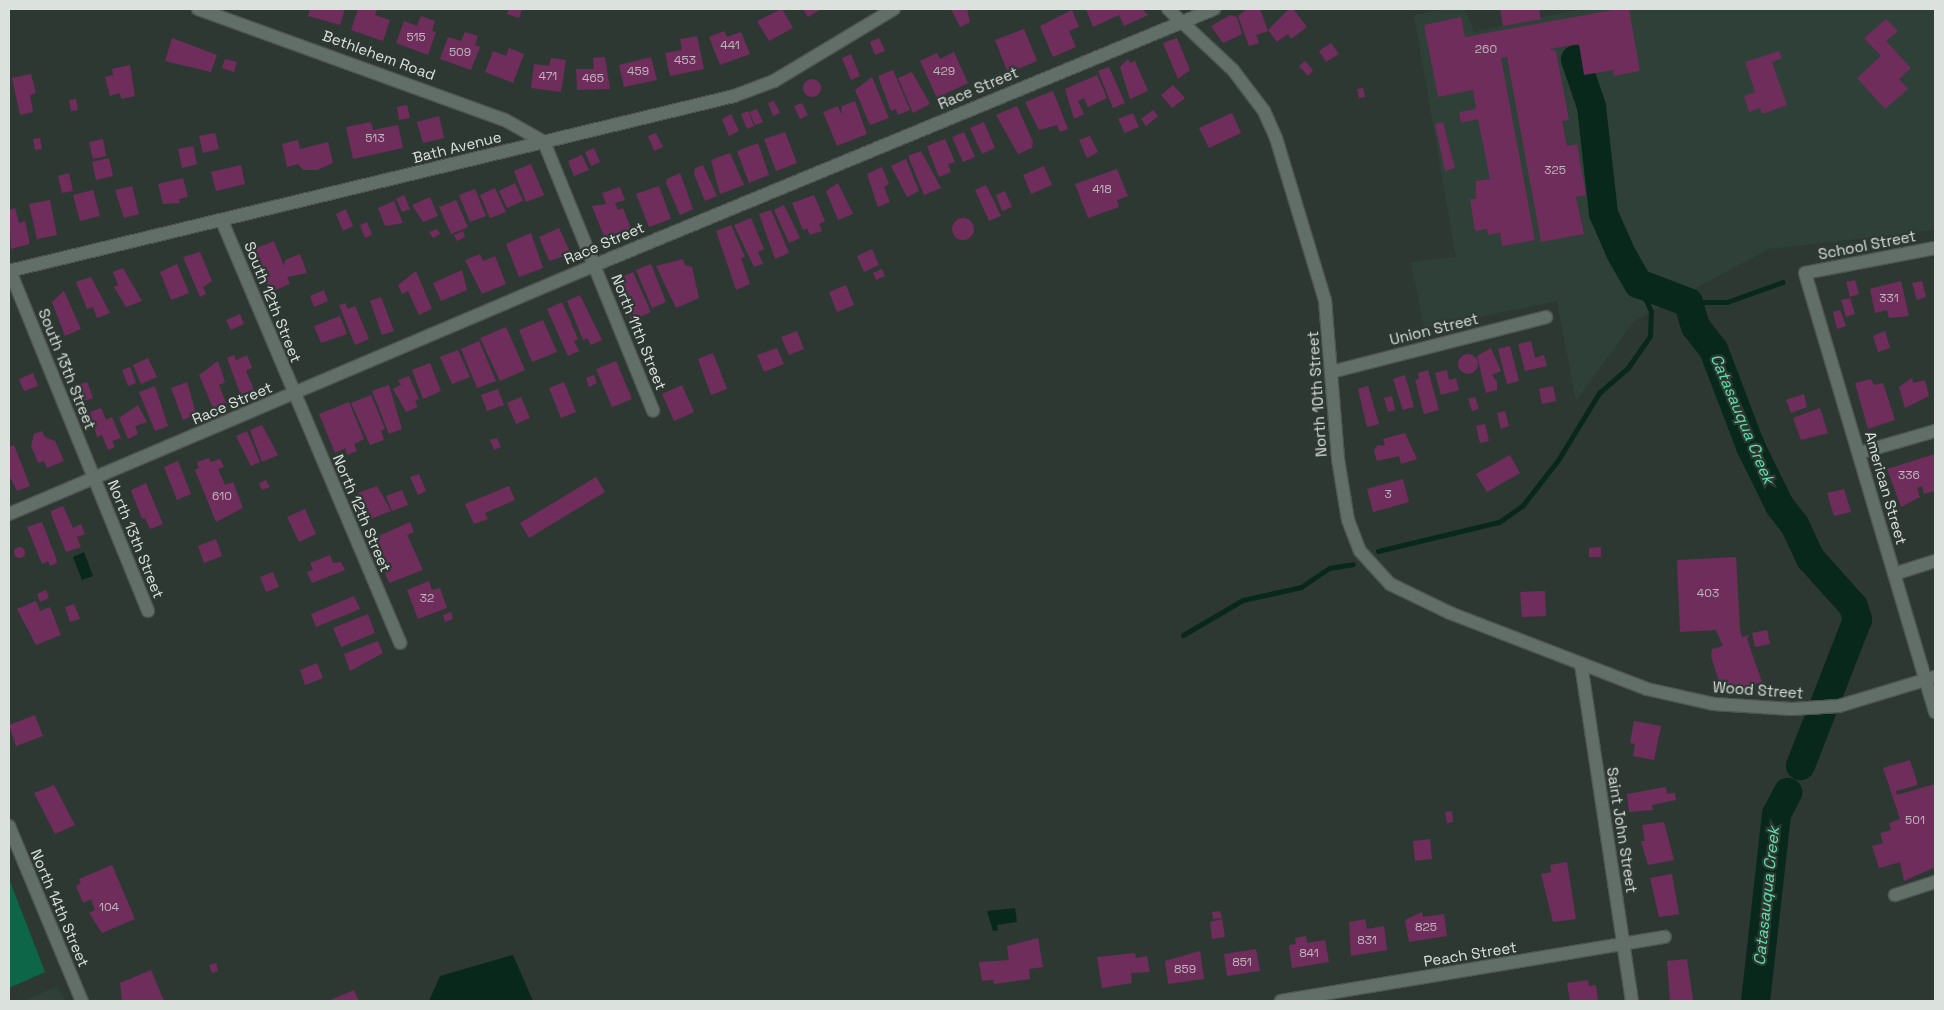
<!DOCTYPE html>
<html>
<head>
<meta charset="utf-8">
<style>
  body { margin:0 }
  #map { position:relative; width:1944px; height:1010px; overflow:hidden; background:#2e3833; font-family:"Space Grotesk",sans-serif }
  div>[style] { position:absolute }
  .built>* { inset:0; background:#2e4037 }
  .green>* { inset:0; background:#0e6648 }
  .water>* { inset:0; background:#08281b }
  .stream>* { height:5px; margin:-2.5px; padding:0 2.5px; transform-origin:2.5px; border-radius:2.5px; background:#08281b }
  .river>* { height:29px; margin:-14.5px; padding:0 14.5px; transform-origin:14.5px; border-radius:14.5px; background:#08281b }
  .building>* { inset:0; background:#6f2d5c }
  .round { border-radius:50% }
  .roads { filter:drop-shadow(1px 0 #4d5652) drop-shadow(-1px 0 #4d5652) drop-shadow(0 1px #4d5652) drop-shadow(0 -1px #4d5652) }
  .minor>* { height:12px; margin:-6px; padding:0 6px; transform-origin:6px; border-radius:6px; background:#626e68 }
  .secondary>* { height:12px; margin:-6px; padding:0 6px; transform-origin:6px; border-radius:6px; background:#626e68 }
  span { translate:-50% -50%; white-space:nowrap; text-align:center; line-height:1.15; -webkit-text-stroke:4.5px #2e3833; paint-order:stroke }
  .number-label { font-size:12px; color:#c0b5be }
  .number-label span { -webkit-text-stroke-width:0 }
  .street-label { font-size:15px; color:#dbe2de }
  .water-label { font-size:16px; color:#5fe4ae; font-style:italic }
  .frame { position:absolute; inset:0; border:10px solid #dbe2de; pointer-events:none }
</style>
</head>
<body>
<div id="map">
  <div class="built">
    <div style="clip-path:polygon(1445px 9px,1465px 9px,1474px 32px,1581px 9px,1935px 9px,1935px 230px,1769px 249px,1634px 321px,1576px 401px,1557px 301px,1424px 328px,1411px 262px,1456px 257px,1414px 15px)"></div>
    <div style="clip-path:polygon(57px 986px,65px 1001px,24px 1001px)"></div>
  </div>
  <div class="green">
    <div style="clip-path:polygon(9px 879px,45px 972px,9px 988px)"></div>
  </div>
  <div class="water">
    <div style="clip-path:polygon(84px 552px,93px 576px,82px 580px,73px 557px)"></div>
    <div style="clip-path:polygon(1015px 908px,1017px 922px,997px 925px,998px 930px,993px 931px,987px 911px)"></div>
    <div style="clip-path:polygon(513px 955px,533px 1001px,429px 1001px,440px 976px)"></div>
  </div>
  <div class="stream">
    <div style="left:1688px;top:302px;width:39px"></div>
    <div style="left:1727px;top:302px;width:59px;rotate:-19.7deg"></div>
    <div style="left:1378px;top:551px;width:124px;rotate:-13.5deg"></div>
    <div style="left:1499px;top:522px;width:29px;rotate:-35deg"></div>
    <div style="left:1523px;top:505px;width:57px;rotate:-52.1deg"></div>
    <div style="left:1558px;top:460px;width:79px;rotate:-58.5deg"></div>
    <div style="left:1599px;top:393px;width:37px;rotate:-41deg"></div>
    <div style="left:1627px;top:369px;width:40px;rotate:-55.1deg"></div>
    <div style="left:1650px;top:336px;width:25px;rotate:-88deg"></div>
    <div style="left:1651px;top:311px;width:31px;rotate:-115deg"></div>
    <div style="left:1183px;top:635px;width:69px;rotate:-30.3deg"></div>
    <div style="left:1243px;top:600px;width:59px;rotate:-12.6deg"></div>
    <div style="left:1301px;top:587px;width:34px;rotate:-34deg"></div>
    <div style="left:1329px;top:568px;width:24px;rotate:-9deg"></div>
  </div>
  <div class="river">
    <div style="left:1575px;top:59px;width:50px;rotate:71.2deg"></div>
    <div style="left:1591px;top:106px;width:108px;rotate:83.6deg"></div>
    <div style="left:1603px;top:213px;width:45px;rotate:66.3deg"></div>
    <div style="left:1621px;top:254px;width:34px;rotate:60deg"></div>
    <div style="left:1638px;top:283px;width:53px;rotate:20.8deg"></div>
    <div style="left:1688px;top:302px;width:25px;rotate:74deg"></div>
    <div style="left:1695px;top:326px;width:29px;rotate:52deg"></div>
    <div style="left:1713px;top:349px;width:104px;rotate:69.1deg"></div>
    <div style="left:1750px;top:446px;width:66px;rotate:63.8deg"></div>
    <div style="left:1779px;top:505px;width:24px;rotate:52deg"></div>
    <div style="left:1794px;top:524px;width:38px;rotate:65deg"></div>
    <div style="left:1810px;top:558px;width:64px;rotate:48.1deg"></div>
    <div style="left:1853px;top:606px;width:14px;rotate:73deg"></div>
    <div style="left:1857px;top:619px;width:157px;rotate:111.3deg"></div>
    <div style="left:1755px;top:1001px;width:188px;rotate:-83.6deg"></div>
    <div style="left:1776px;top:814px;width:25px;rotate:-63deg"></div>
  </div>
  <div class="building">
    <div style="clip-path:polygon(310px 9px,345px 9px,340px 25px,308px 16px)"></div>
    <div style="clip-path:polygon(358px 9px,377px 9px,375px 15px,390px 20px,383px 41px,351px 30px)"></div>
    <div style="clip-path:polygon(509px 9px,522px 10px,519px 18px,507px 14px)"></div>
    <div style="clip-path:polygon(782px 9px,793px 28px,769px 41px,757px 21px)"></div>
    <div style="clip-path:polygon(803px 9px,821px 9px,808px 17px)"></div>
    <div style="clip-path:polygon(951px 9px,967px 9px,970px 22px,960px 27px)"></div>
    <div style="clip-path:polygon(1086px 9px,1142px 9px,1148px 15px,1124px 26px,1119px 15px,1093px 27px)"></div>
    <div style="clip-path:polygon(1247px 9px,1260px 9px,1268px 31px,1256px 35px,1259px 43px,1249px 46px,1238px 16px)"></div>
    <div style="clip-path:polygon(1289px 9px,1293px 9px,1307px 27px,1291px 39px,1288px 34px,1277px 42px,1268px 30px)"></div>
    <div style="clip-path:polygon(1500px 9px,1539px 9px,1541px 19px,1503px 26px)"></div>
    <div style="clip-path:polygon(1618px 9px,1629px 9px,1640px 71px,1614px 76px,1613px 70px,1584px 75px,1579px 44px,1549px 49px,1556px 51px,1569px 120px,1562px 121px,1567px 146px,1577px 144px,1586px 195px,1576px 197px,1584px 234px,1541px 242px,1507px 57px,1501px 58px,1535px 240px,1502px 246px,1500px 233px,1488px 235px,1487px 229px,1475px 231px,1470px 199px,1476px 199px,1476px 181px,1490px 179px,1478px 119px,1461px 123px,1459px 112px,1476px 109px,1473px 90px,1438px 97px,1424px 25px,1461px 17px,1465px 37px)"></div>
    <div style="clip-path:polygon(1072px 10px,1079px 27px,1069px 31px,1076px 47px,1053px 57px,1040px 26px)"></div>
    <div style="clip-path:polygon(1230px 15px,1237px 17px,1242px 34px,1223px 43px,1211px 26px)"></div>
    <div style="clip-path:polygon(421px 16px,435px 21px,432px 31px,436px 32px,428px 55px,396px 43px,404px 21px,417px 26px)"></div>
    <div style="clip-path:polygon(1886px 19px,1898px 31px,1886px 41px,1911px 68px,1899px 79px,1908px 89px,1885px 109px,1857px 78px,1881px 56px,1864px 38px)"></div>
    <div style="clip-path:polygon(1024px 29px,1037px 61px,1008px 73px,995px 40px)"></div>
    <div style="clip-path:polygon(724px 31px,727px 37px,741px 32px,750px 54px,720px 65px,709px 37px)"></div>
    <div style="clip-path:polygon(465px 32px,478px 36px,475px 45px,480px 47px,471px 70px,440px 59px,448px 37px,461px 41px)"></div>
    <div style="clip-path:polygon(697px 36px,704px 69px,670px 76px,665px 53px,682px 50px,680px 39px)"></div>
    <div style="clip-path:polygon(172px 38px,217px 55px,211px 72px,165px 61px)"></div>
    <div style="clip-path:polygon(879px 38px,885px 51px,875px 55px,870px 42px)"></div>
    <div style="clip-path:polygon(1177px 38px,1190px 70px,1178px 79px,1163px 43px)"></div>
    <div style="clip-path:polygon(1331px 43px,1339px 54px,1326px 62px,1319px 51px)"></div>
    <div style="clip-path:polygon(509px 48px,524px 54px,513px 83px,485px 72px,493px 51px,506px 56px)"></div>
    <div style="clip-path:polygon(1779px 51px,1782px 58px,1772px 62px,1787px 105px,1762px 114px,1760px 108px,1749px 112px,1744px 96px,1755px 92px,1745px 62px)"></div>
    <div style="clip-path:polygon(954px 52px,968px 83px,937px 98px,920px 61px,937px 53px,940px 59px)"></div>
    <div style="clip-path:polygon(851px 54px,860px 76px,851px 80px,842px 58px)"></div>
    <div style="clip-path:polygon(605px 57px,610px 89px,577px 90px,576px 69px,594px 69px,593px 58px)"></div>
    <div style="clip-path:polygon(651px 57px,657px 80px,624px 87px,619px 65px)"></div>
    <div style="clip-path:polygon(551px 58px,566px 60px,561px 92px,531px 88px,534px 64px,549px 66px)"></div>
    <div style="clip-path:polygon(225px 59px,237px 62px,234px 72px,222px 68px)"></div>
    <div style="clip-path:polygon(1128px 59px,1130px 63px,1135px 61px,1148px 91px,1130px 99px,1120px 67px)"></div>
    <div style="clip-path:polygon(1305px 61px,1313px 70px,1308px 76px,1299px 66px)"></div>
    <div style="clip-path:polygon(130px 65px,135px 96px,121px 99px,120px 93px,110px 96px,105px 77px,113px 75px,112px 69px)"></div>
    <div style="clip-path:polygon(1109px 67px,1125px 103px,1113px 108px,1098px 71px)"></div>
    <div style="clip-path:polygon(893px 70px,910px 110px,898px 115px,896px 109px,891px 111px,878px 76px)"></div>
    <div style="clip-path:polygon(912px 72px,930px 104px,913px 113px,898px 78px)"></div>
    <div style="clip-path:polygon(31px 74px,36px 93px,30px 95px,33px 112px,20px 115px,12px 78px)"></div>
    <div style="clip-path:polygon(1097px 75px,1107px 98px,1088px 107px,1084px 98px,1078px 101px,1084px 114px,1074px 119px,1065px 89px)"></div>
    <div style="clip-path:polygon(872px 77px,889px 118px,870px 125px,855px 90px)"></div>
    <div class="round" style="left:803px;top:79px;width:18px;height:18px"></div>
    <div style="clip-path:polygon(1173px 85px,1185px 98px,1172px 108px,1161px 95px)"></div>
    <div style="clip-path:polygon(1363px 88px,1365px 97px,1359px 98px,1357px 89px)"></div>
    <div style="clip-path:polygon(1053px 91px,1068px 129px,1060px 132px,1057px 125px,1039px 130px,1025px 102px)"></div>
    <div style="clip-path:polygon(76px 99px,78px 110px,71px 111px,69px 100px)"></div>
    <div style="clip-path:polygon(774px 101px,780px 113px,773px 116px,768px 103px)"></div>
    <div style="clip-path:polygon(855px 101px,867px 134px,837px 146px,823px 112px,838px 106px,841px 114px,842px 106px)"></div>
    <div style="clip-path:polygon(802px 103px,808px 115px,800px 119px,794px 106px)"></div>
    <div style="clip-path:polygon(407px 105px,410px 118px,399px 120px,397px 107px)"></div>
    <div style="clip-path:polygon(1017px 106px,1033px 142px,1032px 148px,1018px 154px,996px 115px)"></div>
    <div style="clip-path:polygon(757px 109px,763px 122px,755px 125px,749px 112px)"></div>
    <div style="clip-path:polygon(1153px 110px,1158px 116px,1146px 126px,1141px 119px)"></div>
    <div style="clip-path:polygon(748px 111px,754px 126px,747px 129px,741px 114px)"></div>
    <div style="clip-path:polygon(1133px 113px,1139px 127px,1125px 133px,1118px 119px)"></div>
    <div style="clip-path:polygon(1232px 113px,1241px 133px,1209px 148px,1199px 128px)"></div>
    <div style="clip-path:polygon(731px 114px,739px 131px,729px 136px,722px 119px)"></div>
    <div style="clip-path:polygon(439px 116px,444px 138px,423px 143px,417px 122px)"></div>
    <div style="clip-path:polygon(371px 122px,373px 130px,398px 125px,403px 148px,353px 159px,346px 127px)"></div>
    <div style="clip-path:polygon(984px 122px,995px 148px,982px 154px,970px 128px)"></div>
    <div style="clip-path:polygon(1443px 122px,1455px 168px,1445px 171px,1435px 124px)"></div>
    <div style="clip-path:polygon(785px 132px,797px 163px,776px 171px,764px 139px)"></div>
    <div style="clip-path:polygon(964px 132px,975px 157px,963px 162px,952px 137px)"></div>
    <div style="clip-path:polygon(215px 133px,219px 149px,203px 153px,199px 136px)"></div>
    <div style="clip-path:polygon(656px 133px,663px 147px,654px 151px,648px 136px)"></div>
    <div style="clip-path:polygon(1090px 136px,1098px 152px,1087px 158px,1079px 140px)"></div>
    <div style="clip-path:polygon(40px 138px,42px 149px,35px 150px,33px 139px)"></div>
    <div style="clip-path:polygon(103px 139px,106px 156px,93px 159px,89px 142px)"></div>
    <div style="clip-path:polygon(945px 139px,955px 162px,948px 164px,951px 172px,939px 177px,927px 146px)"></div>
    <div style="clip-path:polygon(298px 140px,300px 149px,328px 142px,333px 163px,317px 170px,303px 170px,298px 164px,287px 167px,282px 144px)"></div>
    <div style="clip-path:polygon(758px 143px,769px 175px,749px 183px,737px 151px)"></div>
    <div style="clip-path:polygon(193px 146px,197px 164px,182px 168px,178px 149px)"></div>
    <div style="clip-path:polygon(594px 148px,600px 162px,591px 166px,585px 152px)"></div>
    <div style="clip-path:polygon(921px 151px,941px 188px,924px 195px,908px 156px)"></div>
    <div style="clip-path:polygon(730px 153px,744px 185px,720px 194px,711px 160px)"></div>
    <div style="clip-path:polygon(582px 155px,589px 170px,574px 176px,568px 161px)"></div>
    <div style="clip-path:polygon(109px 158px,113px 176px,96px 180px,92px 162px)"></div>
    <div style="clip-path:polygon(906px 159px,919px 191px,907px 197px,891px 166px)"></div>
    <div style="clip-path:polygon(531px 164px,544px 195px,526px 202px,514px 171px)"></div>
    <div style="clip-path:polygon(241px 165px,245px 184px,216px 191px,211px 172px)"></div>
    <div style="clip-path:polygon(703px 165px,717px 196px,705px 201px,694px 174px,695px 168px)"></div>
    <div style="clip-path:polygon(1044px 166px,1052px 185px,1031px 194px,1023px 175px)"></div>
    <div style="clip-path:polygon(882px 167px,889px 184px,884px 187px,890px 202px,878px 207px,867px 174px)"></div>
    <div style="clip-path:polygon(1117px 169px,1128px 196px,1117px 200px,1119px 207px,1088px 218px,1075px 184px)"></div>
    <div style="clip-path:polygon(69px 173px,73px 191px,62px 193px,58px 176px)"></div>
    <div style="clip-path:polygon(680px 173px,693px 209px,680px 215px,666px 183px,667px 179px)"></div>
    <div style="clip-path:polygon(183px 178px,188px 197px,179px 199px,180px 203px,163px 204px,158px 184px)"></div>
    <div style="clip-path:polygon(515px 183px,523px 201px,507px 208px,499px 191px)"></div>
    <div style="clip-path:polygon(838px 183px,853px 214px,838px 220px,826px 191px)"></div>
    <div style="clip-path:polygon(986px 185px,1001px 216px,989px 221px,975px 190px)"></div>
    <div style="clip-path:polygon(132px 186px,139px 214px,124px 218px,115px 190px)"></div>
    <div style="clip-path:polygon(659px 186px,671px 219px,649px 227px,636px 194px)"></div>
    <div style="clip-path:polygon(620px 187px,625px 200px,615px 203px,618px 210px,623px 208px,633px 234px,621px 238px,619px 234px,615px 236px,617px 241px,607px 244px,592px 206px,606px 204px,602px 193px)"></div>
    <div style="clip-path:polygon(495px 188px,506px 212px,490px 218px,480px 195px)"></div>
    <div style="clip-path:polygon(475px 189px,486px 216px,470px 222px,459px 195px)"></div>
    <div style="clip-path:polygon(93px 190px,100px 216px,80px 221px,73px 195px)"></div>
    <div style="clip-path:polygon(1005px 191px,1012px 207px,1002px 211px,996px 195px)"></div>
    <div style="clip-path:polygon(404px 195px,410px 209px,402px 212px,396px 199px)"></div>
    <div style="clip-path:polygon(814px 195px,825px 221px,819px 224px,822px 231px,810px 235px,807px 228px,803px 230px,792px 203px)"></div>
    <div style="clip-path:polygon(430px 197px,438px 216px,423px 222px,412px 205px)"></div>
    <div style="clip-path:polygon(50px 200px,57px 235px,37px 239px,29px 204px)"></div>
    <div style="clip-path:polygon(456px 200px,468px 227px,451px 234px,439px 207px)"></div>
    <div style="clip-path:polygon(394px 201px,403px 223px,385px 226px,378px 208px)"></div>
    <div style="clip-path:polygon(784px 205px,800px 238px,789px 243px,774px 210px)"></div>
    <div style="clip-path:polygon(15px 208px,19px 223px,25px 221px,29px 239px,29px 244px,11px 249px,9px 210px)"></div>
    <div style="clip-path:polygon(346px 209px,353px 226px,343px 231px,336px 214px)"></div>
    <div style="clip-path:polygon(771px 210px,789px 253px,775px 259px,759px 214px)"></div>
    <div style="clip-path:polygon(751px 218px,764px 249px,758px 252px,763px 264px,754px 267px,734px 225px)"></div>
    <div class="round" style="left:952px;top:218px;width:22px;height:22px"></div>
    <div style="clip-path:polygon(367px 222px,372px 235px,365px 238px,360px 225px)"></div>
    <div style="clip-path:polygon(731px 225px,745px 257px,741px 258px,750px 284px,736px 290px,716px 231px)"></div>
    <div style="clip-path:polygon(559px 228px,571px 254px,549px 261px,539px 237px)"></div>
    <div style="clip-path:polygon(437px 229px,440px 234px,433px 238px,429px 232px)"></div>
    <div style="clip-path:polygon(463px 231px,465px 237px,457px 241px,454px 235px)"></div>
    <div style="clip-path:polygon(531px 233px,543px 268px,519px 277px,506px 244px)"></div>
    <div style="clip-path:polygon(274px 241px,284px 266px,285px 260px,300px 254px,307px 273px,287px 277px,290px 284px,275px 290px,270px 290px,254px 249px)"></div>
    <div style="clip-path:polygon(872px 249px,879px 265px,864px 272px,857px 256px)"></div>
    <div style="clip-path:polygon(200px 252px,212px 281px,203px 287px,206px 294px,200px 297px,183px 257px)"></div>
    <div style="clip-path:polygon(480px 254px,483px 261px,495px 256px,506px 284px,482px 294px,465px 260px)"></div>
    <div style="clip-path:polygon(683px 259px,685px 265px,692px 267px,699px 298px,676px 308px,656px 266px)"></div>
    <div style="clip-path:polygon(177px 264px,189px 293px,171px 300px,160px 272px)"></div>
    <div style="clip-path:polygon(651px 264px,666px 302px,652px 308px,636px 270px)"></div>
    <div style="clip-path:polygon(123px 268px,142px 301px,126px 307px,114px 287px,118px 285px,113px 272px)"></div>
    <div style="clip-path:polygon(882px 269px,885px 276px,876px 280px,873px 273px)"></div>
    <div style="clip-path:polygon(462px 270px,467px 290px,441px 301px,433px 283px)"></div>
    <div style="clip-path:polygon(416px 271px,432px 309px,419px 315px,408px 291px,402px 294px,398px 285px)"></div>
    <div style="clip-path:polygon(633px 272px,651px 312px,640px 317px,644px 325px,635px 329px,614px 280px)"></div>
    <div style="clip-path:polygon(91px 277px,110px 313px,97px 318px,93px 307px,87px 309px,76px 282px)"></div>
    <div style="clip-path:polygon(1855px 280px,1859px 294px,1850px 297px,1846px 282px)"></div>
    <div style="clip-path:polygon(1901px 281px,1909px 316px,1889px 318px,1887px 310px,1875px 313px,1870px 289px)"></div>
    <div style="clip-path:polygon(1922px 281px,1926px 297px,1917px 300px,1912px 283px)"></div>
    <div style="clip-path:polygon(846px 285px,854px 305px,837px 312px,829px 292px)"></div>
    <div style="clip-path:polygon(324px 290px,328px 301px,314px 307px,310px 296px)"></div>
    <div style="clip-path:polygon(64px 291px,81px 329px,65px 336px,52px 302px)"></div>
    <div style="clip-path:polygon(580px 295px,602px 340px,591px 345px,587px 338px,583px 340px,567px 301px)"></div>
    <div style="clip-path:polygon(381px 297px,394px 331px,382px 335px,370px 301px)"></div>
    <div style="clip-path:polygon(1850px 298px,1855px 314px,1846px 317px,1841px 300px)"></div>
    <div style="clip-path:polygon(562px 302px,578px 339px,574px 341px,579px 351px,568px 356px,547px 309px)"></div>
    <div style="clip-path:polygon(345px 303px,348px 309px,355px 306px,369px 339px,355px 345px,339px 305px)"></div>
    <div style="clip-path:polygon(1840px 310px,1846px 326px,1837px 329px,1833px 312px)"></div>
    <div style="clip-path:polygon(240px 314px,244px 324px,231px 330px,226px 320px)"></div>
    <div style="clip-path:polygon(340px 316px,347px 334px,321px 343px,314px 326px)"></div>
    <div style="clip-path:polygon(543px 320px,557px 352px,532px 362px,519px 330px)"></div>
    <div style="clip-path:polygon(506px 327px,525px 370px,500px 381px,480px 338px)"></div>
    <div style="clip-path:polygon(797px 331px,804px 349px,789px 355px,781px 337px)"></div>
    <div style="clip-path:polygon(1885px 331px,1890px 348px,1878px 352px,1873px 336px)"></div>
    <div style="clip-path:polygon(479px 341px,496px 381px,477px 388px,461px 349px)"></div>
    <div style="clip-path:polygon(1531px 341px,1535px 358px,1544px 355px,1547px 366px,1525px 371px,1518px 344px)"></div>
    <div style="clip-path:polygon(1510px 346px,1519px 381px,1507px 384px,1498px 349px)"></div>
    <div style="clip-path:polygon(777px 348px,784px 364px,764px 372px,757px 355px)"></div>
    <div style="clip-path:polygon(1491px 348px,1501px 371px,1492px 375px,1497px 382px,1497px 390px,1486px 393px,1477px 356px)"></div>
    <div style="clip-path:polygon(458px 350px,470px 377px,452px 384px,440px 357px)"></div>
    <div style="clip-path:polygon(713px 353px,727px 389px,711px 395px,698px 359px)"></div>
    <div class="round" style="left:1458px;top:354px;width:20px;height:20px"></div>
    <div style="clip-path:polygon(234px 355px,236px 360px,247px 355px,252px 368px,246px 371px,254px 390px,241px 396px,227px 358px)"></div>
    <div style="clip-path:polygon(148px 358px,157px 377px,141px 384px,133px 365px)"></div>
    <div style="clip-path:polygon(218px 361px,225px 382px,219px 385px,226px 403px,213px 408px,199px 375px)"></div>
    <div style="clip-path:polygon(616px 361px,632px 399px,612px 407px,596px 369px)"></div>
    <div style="clip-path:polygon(430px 363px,441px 391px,423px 399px,412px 370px)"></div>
    <div style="clip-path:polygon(130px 367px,136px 383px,128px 386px,122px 370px)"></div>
    <div style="clip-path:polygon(1428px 370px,1439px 410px,1424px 414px,1415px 380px,1419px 379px,1418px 373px)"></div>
    <div style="clip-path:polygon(1447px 370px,1449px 380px,1456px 378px,1459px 390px,1441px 395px,1435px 373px)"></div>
    <div style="clip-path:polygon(33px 373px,38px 386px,24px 391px,19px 379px)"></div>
    <div style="clip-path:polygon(594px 375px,597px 383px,589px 387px,586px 378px)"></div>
    <div style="clip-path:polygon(1405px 375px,1414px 407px,1403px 410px,1393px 379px)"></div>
    <div style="clip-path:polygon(409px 376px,419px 399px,415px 401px,418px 407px,406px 412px,393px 389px,401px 385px,398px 380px)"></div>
    <div style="clip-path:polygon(1912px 378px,1913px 383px,1925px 380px,1929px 396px,1905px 408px,1899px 387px)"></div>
    <div style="clip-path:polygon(1871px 379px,1874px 385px,1883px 383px,1895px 420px,1868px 429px,1855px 383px)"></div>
    <div style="clip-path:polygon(87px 382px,93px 398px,84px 401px,78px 385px)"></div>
    <div style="clip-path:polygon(187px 382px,196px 414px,183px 420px,171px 388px)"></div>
    <div style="clip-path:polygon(564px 382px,576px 412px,561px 418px,549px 388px)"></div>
    <div style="clip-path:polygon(389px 385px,402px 429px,389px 434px,372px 391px)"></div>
    <div style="clip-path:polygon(682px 385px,694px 412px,674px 421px,662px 394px)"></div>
    <div style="clip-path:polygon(155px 386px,168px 426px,155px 431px,139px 392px)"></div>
    <div style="clip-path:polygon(1368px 386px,1379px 424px,1367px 427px,1358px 389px)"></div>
    <div style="clip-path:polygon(1553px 386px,1556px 401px,1542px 404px,1539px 389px)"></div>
    <div style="clip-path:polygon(498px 389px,504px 405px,487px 411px,481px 395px)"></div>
    <div style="clip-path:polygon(1804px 394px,1807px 407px,1791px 413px,1786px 400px)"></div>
    <div style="clip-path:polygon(371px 395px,385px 429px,381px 431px,384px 440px,370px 445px,351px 403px)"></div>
    <div style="clip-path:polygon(1392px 396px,1395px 410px,1388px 412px,1384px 398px)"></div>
    <div style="clip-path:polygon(521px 397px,530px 418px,516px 424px,507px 403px)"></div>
    <div style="clip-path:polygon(1475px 397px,1479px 409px,1472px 411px,1468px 399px)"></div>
    <div style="clip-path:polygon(349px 402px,364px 439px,354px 444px,357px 451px,347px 455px,345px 448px,335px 453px,319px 414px)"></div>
    <div style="clip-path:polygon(138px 405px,147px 422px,135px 426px,138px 434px,128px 439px,119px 418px)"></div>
    <div style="clip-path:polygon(101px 408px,106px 420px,112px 417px,121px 438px,112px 441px,115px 447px,108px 450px,102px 435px,97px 437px,90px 412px)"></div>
    <div style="clip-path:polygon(1820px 408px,1828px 433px,1801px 440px,1793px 418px)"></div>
    <div style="clip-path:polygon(1505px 411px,1509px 426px,1501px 429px,1497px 413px)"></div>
    <div style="clip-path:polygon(1485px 424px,1489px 441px,1480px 443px,1476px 426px)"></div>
    <div style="clip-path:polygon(262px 425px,278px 455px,262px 462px,250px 430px)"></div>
    <div style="clip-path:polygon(42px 431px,45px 437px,55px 441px,64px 461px,47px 468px,44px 461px,38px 463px,31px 446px,34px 434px)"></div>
    <div style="clip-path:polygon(247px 431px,260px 462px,251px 466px,236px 436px)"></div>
    <div style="clip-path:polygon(1405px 433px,1417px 459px,1401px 464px,1399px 456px,1377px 461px,1374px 450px,1378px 445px,1385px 446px,1383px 439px)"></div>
    <div style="clip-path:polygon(497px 438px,501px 447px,494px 450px,490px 440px)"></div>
    <div style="clip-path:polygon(14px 445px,30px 486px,17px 491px,9px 475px,9px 447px)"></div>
    <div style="clip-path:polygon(1935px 454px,1935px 491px,1924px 494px,1922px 486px,1917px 488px,1920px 497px,1901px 507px,1887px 469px)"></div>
    <div style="clip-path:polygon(1510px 455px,1520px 473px,1487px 492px,1476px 474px)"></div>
    <div style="clip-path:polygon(209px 458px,211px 462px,220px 459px,224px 467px,218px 469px,225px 485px,233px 482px,243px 508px,216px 522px,195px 470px,199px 468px,197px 462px)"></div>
    <div style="clip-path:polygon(178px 461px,191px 494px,177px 500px,164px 467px)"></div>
    <div style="clip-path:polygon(419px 474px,426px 491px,418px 495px,410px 477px)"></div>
    <div style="clip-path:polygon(596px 477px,605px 492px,529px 538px,520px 523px)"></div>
    <div style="clip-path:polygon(1403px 479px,1409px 502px,1373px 512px,1367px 489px)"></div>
    <div style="clip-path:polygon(266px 480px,270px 487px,262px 490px,259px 483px)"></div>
    <div style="clip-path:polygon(146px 483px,163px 524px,150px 529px,145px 518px,142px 519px,131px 490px)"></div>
    <div style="clip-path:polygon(377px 486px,391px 511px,363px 522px,356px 503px,361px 501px,358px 493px)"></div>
    <div style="clip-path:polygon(509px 486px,515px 500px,485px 513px,488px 519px,474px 524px,465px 504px)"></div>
    <div style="clip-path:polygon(1844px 489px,1851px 512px,1834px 516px,1827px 493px)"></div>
    <div style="clip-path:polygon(402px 490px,408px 505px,392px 511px,386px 496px)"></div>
    <div style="clip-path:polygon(63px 506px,73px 528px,81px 524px,85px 534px,77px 537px,81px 547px,66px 552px,51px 514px,51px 511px)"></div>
    <div style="clip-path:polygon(305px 509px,316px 534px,299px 542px,287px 517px)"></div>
    <div style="clip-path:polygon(42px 522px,56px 558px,57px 563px,50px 566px,48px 561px,42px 564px,27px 527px)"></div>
    <div style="clip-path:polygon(410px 522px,414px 532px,407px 535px,423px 570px,389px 583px,372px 539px)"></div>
    <div style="clip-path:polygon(216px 539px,222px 556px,204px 563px,198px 546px)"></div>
    <div class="round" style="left:13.5px;top:546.5px;width:11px;height:11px"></div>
    <div style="clip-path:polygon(1601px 547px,1601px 557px,1589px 557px,1589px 548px)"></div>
    <div style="clip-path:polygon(330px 555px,333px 563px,341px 562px,345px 570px,312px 583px,307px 572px,313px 570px,310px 563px)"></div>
    <div style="clip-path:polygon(1736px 557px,1740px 629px,1742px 637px,1749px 635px,1747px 639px,1762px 682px,1723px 694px,1711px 656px,1712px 649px,1723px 646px,1716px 630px,1680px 632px,1677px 560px)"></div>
    <div style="clip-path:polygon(273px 572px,279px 587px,266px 592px,260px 577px)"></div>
    <div style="clip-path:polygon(429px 581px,432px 590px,440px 588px,447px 608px,418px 619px,407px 590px)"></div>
    <div style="clip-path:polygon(46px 590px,49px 598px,40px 602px,37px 594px)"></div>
    <div style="clip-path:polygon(1545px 591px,1546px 616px,1522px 617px,1520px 592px)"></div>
    <div style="clip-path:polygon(354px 596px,360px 609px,316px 627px,311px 614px)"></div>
    <div style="clip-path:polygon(36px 601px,40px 611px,50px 607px,61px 635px,36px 645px,17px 609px)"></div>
    <div style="clip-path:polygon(74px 604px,80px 619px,70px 622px,65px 607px)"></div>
    <div style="clip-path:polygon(451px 612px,453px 619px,445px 622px,443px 615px)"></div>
    <div style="clip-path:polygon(368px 614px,375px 633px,341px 647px,333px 628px)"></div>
    <div style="clip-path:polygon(1767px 630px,1770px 644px,1755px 647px,1752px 633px)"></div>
    <div style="clip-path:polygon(378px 641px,383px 653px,350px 671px,344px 654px)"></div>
    <div style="clip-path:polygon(317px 663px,323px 678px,305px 685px,300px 670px)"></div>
    <div style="clip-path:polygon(35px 715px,43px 736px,16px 746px,9px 725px)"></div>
    <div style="clip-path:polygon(1634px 721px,1661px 726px,1654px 760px,1633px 756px,1635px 744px,1630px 743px)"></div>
    <div style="clip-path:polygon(1910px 760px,1918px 785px,1896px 791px,1897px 795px,1935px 784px,1935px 867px,1904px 881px,1900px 862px,1879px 868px,1872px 846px,1883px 843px,1880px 833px,1891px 830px,1889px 823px,1900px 819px,1883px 768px)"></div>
    <div style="clip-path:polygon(54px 785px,75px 825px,55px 834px,34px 793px)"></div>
    <div style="clip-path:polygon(1666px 787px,1667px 794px,1675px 793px,1676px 800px,1652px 805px,1653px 810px,1629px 812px,1627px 794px)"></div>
    <div style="clip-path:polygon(1452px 811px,1453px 822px,1447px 823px,1445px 812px)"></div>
    <div style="clip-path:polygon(1664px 822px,1674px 860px,1648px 865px,1641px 841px,1645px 841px,1642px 825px)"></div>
    <div style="clip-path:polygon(1430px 839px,1432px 859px,1415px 861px,1413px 841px)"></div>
    <div style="clip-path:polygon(1567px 862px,1576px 919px,1553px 922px,1541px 874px,1551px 872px,1550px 865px)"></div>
    <div style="clip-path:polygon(112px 865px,135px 919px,102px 933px,89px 913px,95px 910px,91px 899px,83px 903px,76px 886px,81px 883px,79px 879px)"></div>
    <div style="clip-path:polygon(1672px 874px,1679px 914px,1659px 917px,1650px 878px)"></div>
    <div style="clip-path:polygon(1220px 911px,1222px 918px,1213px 919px,1212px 912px)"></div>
    <div style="clip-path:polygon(1422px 912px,1423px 917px,1444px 914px,1447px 936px,1409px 942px,1405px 920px)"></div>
    <div style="clip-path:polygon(1222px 919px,1225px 937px,1212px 939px,1210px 922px)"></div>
    <div style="clip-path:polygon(1365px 919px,1367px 929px,1384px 926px,1387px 950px,1351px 956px,1349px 922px)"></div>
    <div style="clip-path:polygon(1306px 936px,1307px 943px,1325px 940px,1329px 962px,1292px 968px,1289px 945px,1296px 944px,1295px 938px)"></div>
    <div style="clip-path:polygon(1038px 938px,1043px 967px,1029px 969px,1030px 979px,994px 984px,993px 980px,982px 981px,979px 962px,1009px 960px,1007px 946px)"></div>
    <div style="clip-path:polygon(1256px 949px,1260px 971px,1227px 976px,1224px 954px)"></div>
    <div style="clip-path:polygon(1200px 951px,1204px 979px,1168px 984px,1165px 961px)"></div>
    <div style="clip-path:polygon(1135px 953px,1136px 958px,1147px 956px,1150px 972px,1131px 973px,1132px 983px,1102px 988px,1097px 957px)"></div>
    <div style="clip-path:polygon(1687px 959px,1693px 1000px,1670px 1001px,1667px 961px)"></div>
    <div style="clip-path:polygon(216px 963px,218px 971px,212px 973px,209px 965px)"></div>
    <div style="clip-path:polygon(151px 970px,164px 1001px,122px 1001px,120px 983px)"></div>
    <div style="clip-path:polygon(1588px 980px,1589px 986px,1596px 985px,1598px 1001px,1570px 1001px,1567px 983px)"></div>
    <div style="clip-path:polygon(354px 990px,359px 1001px,328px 1001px)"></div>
  </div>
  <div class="roads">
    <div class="minor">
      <div style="left:198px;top:9px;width:326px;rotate:19.9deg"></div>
      <div style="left:505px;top:120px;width:45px;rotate:29.4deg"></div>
      <div style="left:544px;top:142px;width:290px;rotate:67.9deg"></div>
      <div style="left:1168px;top:9px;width:89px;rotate:43.2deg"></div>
      <div style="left:1233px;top:70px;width:51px;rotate:52.9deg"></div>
      <div style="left:1264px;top:111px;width:30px;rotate:66deg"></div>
      <div style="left:1276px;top:138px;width:169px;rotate:73.2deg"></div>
      <div style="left:1325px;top:300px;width:160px;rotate:85.3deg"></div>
      <div style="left:1338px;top:459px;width:62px;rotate:80.7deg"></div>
      <div style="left:1348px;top:520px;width:33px;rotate:69deg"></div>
      <div style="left:1360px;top:551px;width:45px;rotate:47.7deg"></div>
      <div style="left:1390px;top:584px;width:67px;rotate:25.8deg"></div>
      <div style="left:1450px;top:613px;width:211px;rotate:21.1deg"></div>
      <div style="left:1647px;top:689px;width:69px;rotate:12.6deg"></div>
      <div style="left:1714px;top:704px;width:78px;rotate:3.7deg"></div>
      <div style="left:1792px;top:709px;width:47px;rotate:-3.7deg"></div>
      <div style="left:1839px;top:706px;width:100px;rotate:-16.8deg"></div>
      <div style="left:222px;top:221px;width:458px;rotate:67.1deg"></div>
      <div style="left:1935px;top:248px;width:132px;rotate:169.1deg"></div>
      <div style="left:1805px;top:273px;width:458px;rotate:73.5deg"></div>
      <div style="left:9px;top:271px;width:746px;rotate:-13.57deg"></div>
      <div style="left:734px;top:96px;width:43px;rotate:-20.6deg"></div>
      <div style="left:774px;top:81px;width:140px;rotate:-31deg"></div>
      <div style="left:10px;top:271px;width:367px;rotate:67.9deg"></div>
      <div style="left:1331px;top:372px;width:222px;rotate:-14.3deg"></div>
      <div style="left:1859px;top:453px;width:79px;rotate:-16.1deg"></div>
      <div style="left:1894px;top:574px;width:43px;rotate:-17.6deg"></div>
      <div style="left:1581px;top:664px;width:341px;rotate:81.4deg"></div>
      <div style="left:9px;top:826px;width:190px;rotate:67.4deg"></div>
      <div style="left:1895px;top:895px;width:42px;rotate:-18deg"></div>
      <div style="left:1281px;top:1001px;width:389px;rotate:-9.5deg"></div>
    </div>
    <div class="secondary">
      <div style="left:9px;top:514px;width:637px;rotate:-23.02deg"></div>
      <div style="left:595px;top:265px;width:670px;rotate:-22.47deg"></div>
    </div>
  </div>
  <div class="number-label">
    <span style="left:416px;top:38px">515</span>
    <span style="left:730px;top:46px">441</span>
    <span style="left:1486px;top:50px">260</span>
    <span style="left:460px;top:53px">509</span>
    <span style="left:685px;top:61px">453</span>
    <span style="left:638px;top:72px">459</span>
    <span style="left:944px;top:72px">429</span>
    <span style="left:548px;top:77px">471</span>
    <span style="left:593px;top:79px">465</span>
    <span style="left:375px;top:139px">513</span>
    <span style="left:1555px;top:171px">325</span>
    <span style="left:1102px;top:190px">418</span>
    <span style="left:1889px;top:299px">331</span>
    <span style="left:1909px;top:476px">336</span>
    <span style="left:1388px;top:495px">3</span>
    <span style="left:222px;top:497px">610</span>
    <span style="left:1708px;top:594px">403</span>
    <span style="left:427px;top:599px">32</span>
    <span style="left:1915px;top:821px">501</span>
    <span style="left:109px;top:908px">104</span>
    <span style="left:1426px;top:928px">825</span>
    <span style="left:1367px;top:941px">831</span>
    <span style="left:1309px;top:954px">841</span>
    <span style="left:1242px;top:963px">851</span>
    <span style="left:1185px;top:970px">859</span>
  </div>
  <div class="street-label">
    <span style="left:379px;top:55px;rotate:20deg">Bethlehem Road</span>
    <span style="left:978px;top:88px;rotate:-23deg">Race Street</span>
    <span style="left:457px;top:147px;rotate:-14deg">Bath Avenue</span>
    <span style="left:604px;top:243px;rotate:-23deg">Race Street</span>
    <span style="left:1867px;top:245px;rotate:-11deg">School Street</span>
    <span style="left:273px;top:302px;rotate:68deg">South 12th Street</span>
    <span style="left:1434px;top:329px;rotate:-14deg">Union Street</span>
    <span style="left:639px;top:332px;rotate:68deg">North 11th Street</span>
    <span style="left:67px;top:369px;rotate:68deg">South 13th Street</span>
    <span style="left:1317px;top:394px;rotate:-94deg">North 10th Street</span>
    <span style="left:232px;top:403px;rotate:-23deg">Race Street</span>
    <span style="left:1886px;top:488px;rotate:74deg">American Street</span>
    <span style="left:362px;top:513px;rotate:67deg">North 12th Street</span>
    <span style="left:136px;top:539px;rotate:68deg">North 13th Street</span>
    <span style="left:1758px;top:690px;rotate:4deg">Wood Street</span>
    <span style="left:1622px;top:830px;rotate:81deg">Saint John Street</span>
    <span style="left:60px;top:908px;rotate:67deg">North 14th Street</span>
    <span style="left:1470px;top:954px;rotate:-9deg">Peach Street</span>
  </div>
  <div class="water-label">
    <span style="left:1742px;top:419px;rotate:67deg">Catasauqua Creek</span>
    <span style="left:1767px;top:896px;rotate:-84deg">Catasauqua Creek</span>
  </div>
  <div class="frame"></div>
</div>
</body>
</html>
